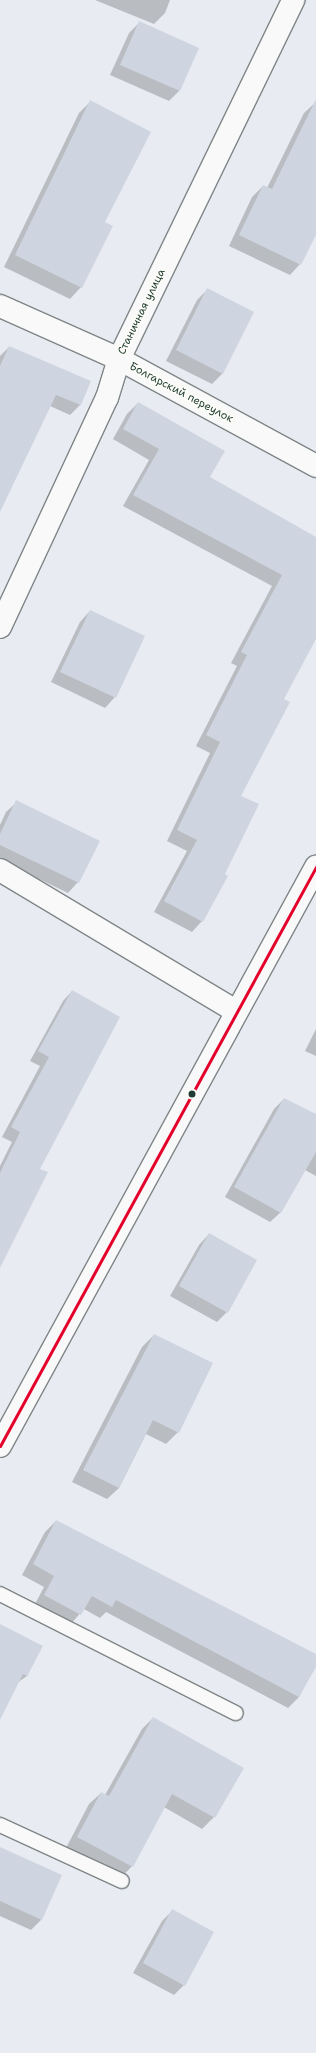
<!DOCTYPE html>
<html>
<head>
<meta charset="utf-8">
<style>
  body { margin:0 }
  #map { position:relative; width:316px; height:2053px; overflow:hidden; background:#e8ebf1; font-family:"Shantell Sans",sans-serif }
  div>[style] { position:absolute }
  .shadow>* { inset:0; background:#0003 }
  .building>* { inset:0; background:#cfd5e0 }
  .roads { filter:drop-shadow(1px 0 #7f8687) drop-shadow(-1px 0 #7f8687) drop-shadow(0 1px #7f8687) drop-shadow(0 -1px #7f8687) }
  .lane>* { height:14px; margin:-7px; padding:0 7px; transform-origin:7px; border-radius:7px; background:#f8f9f8 }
  .street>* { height:22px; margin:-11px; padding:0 11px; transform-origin:11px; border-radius:11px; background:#f8f9f8 }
  .secondary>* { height:22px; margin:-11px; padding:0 11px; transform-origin:11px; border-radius:11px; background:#f8f9f8 }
  .bus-1>* { height:3px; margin:-1.5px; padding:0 1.5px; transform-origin:1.5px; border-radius:1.5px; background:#e4002b }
  .dots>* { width:11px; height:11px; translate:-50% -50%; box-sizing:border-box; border:2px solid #fdfcf7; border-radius:50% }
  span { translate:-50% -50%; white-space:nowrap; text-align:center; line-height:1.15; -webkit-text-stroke:3.5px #fdfcf7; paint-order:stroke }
  .street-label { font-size:11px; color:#1f3d34 }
</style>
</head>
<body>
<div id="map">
  <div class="shadow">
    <div style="clip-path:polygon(95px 0,170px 0,165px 13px,154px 24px)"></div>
    <div style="clip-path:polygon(139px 23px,198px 48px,179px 91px,169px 101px,110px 75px,129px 33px)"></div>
    <div style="clip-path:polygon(90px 102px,104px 222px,81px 287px,70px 299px,4px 267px,79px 113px)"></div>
    <div style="clip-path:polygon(315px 103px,316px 233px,300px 264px,290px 275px,229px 246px,252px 197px,263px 186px,267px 188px,304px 113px)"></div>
    <div style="clip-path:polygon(207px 290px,253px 313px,222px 374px,212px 384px,166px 361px,197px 300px)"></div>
    <div style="clip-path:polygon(9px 347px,90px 382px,80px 405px,70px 415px,50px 406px,0 483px,0 356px)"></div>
    <div style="clip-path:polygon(138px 403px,209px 477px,316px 538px,316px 637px,283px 699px,240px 796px,202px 921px,192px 932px,154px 912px,187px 851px,167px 841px,210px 753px,196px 746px,237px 666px,231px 663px,272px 586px,123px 506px,149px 460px,113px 439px,127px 414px)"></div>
    <div style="clip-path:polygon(90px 611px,115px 697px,105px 708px,51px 682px,80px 622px)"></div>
    <div style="clip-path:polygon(17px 802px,78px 882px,68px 893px,0 860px,0 825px,6px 812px)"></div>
    <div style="clip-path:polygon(72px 991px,39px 1169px,0 1263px,0 1166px,12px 1142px,2px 1137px,40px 1066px,30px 1061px,63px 1001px)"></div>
    <div style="clip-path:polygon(316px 1029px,316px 1056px,305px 1051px)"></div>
    <div style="clip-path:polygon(284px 1099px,316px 1115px,316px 1176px,305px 1170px,281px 1212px,270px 1222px,225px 1197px,274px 1109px)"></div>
    <div style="clip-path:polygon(209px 1234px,227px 1312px,217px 1322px,170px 1296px,199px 1245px)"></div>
    <div style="clip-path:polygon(154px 1335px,178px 1432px,166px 1444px,146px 1434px,119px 1488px,107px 1499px,72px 1482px,142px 1347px)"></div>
    <div style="clip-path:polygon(56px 1521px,316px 1656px,316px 1664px,299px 1697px,288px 1708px,106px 1612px,100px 1618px,84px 1609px,69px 1626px,34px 1606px,44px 1587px,22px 1575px,45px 1532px)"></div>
    <div style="clip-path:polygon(0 1631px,42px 1646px,27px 1676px,17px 1683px,0 1718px)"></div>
    <div style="clip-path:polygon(153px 1718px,214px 1817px,202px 1829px,164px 1807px,132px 1866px,121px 1878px,66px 1848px,89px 1804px,101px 1793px,105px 1795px,142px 1729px)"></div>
    <div style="clip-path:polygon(0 1850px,41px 1920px,31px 1930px,0 1916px)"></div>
    <div style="clip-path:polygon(172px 1911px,184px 1985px,174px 1995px,133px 1973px,162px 1921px)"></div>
  </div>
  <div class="building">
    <div style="clip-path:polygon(139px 21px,199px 48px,180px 91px,120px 65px)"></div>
    <div style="clip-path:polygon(316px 99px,316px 235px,301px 265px,239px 235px,263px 185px,272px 189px)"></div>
    <div style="clip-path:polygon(90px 100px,151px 132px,105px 222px,113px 226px,82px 288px,15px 255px)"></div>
    <div style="clip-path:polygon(207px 288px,254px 312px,223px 374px,176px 350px)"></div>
    <div style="clip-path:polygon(9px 346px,91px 381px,81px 405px,56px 395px,0 512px,0 366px)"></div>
    <div style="clip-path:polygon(138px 402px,225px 451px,210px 477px,316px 537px,316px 639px,284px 699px,290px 702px,241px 796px,259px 804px,225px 874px,228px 876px,203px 922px,164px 901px,197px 840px,177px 830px,220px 742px,206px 735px,247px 655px,241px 652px,282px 575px,133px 495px,159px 449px,123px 429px)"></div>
    <div style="clip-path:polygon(90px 610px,145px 636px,116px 698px,60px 672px)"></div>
    <div style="clip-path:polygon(16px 800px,100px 841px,79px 883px,0 845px,0 834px)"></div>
    <div style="clip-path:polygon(72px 990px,120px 1017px,40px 1169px,48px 1172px,0 1268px,0 1173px,20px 1132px,11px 1127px,49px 1057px,38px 1051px)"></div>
    <div style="clip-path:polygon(284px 1098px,316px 1114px,316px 1152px,281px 1213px,234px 1187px)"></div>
    <div style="clip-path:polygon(209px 1233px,257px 1260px,228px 1313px,179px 1286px)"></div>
    <div style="clip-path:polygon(154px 1334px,213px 1363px,179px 1433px,153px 1420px,119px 1488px,83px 1470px)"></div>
    <div style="clip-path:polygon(56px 1520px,316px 1654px,316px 1667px,299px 1697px,116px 1600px,112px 1607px,92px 1596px,81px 1615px,44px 1595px,54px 1576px,33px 1564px)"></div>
    <div style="clip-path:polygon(0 1624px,43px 1646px,27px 1676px,23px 1674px,0 1720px)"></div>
    <div style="clip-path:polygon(153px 1717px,244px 1768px,215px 1818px,172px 1794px,133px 1867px,77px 1837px,101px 1792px,109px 1796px)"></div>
    <div style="clip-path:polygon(0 1847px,62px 1875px,42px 1920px,0 1901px)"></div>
    <div style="clip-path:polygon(172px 1909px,214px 1932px,185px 1986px,143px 1963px)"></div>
  </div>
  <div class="roads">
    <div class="lane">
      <div style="left:0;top:1594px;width:264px;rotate:26.8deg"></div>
      <div style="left:0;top:1825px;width:134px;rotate:24.7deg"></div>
    </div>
    <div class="street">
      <div style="left:0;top:306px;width:130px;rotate:24deg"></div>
      <div style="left:119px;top:359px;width:224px;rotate:28.5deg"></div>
      <div style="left:0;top:627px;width:253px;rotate:-65deg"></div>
      <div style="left:107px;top:398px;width:41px;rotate:-72.9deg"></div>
      <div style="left:119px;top:359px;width:399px;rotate:-64.1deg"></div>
      <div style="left:0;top:870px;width:275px;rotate:30.9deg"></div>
    </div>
    <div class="secondary">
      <div style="left:0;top:1446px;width:660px;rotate:-61.38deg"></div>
    </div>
  </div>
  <div class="bus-1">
    <div style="left:0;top:1446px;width:660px;rotate:-61.38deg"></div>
  </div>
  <div class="dots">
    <div style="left:192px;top:1094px;background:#1f3d34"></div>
  </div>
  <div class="street-label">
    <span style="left:142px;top:312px;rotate:-64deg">Станичная улица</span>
    <span style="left:181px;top:393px;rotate:28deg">Болгарский переулок</span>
  </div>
</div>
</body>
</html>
